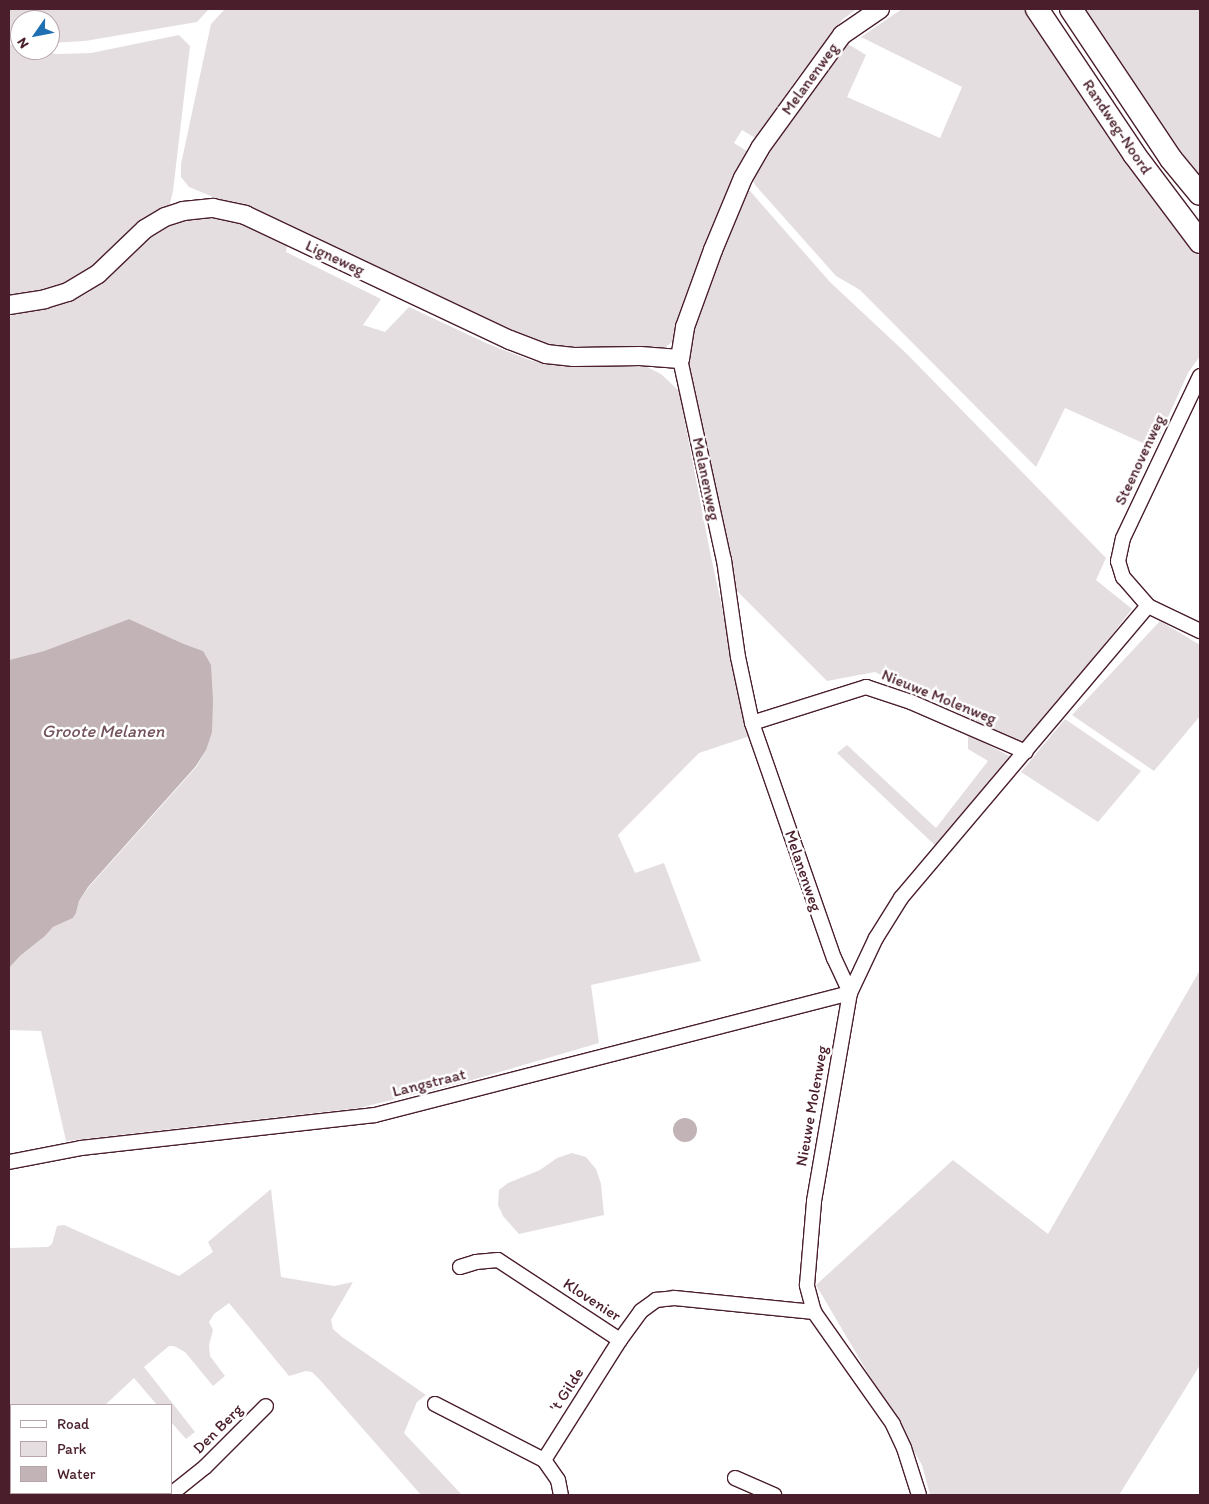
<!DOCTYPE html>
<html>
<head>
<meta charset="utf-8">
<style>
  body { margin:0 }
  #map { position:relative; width:1209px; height:1504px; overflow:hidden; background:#fff; font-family:Itim,sans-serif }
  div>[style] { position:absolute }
  .green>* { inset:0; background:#e5dee0 }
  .water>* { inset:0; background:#c1b3b6 }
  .round { border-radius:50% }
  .roads { filter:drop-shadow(1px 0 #4a1f2b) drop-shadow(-1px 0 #4a1f2b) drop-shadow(0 1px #4a1f2b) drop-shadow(0 -1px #4a1f2b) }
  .minor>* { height:14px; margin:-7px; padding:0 7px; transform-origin:7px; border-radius:7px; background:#fff }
  .tertiary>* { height:18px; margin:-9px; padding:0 9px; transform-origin:9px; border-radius:9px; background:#fff }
  .primary>* { height:22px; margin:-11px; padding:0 11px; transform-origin:11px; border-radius:11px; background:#fff }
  span { translate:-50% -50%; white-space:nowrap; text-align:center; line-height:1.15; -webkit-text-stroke:5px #fff; paint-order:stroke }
  .street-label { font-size:16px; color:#4a1f2b }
  .water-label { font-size:18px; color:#74535c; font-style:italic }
  .frame { position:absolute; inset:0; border:10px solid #4a1f2b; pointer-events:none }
  .legend { position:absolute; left:10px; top:1404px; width:162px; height:90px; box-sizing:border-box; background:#fff; border:1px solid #b7a5aa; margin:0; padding:6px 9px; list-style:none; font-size:15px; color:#4a1f2b }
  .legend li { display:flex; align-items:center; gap:10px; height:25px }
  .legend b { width:25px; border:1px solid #b7a5aa }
  .north { position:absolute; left:10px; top:10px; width:50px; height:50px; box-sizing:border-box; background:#fff; border:1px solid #b7a5aa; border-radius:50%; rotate:237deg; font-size:14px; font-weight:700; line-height:20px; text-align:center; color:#4a1f2b }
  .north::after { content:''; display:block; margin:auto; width:18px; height:22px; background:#1f6fb2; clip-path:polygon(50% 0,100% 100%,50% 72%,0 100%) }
</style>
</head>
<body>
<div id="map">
  <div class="green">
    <div style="clip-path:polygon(9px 9px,209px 9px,197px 22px,85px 41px,50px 43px,50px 20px,20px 20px,20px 33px,9px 29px)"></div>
    <div style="clip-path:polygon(225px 9px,857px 9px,843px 19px,834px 31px,796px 80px,757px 139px,742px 130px,734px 143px,750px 153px,685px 315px,673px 336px,674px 340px,666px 347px,655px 348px,577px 348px,546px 346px,526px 341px,247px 211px,189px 187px,181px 177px,181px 164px,211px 24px)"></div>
    <div style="clip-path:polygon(902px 9px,1026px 9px,1117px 146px,1200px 257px,1200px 356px,1188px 373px,1154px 448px,1065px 408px,1036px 467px,860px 290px,836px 276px,755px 185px,751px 176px,839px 49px,848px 44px,866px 55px,847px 97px,940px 138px,962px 87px,861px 37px)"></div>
    <div style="clip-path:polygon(1083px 9px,1200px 9px,1200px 181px,1173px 144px)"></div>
    <div style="clip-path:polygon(179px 35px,190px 46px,173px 191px,169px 208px,95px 269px,66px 287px,9px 300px,9px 44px,20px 47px,20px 50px,57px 54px,91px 53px)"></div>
    <div style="clip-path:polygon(743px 191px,750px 191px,830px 282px,908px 355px,1106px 558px,1096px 580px,1132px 609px,1026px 745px,875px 672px,827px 681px,730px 584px,686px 349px)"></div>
    <div style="clip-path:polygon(221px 215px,288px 239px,286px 252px,381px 299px,363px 325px,385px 332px,409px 307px,486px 343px,532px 361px,566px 366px,624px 364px,647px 367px,661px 374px,679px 391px,710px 552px,750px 736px,699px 753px,618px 835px,635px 873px,664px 863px,701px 961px,591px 985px,599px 1043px,465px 1082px,359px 1108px,66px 1141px,41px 1031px,9px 1030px,9px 968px,20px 956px,45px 936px,53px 927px,73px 918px,76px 913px,79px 901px,88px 888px,197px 766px,206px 750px,203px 651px,184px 644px,129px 619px,44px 651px,9px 660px,9px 316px,71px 302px,89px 292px,152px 237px,175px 223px,192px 217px)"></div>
    <div style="clip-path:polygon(1160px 621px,1200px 645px,1200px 716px,1154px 771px,1072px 715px)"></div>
    <div style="clip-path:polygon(1065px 719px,1141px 771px,1098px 822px,1021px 772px)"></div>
    <div style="clip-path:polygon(968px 734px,1013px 758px,938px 848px,837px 753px,847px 745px,936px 828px,988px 761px,968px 749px)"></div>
    <div style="clip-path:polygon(1200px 970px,1200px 1365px,1119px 1495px,930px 1495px,922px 1465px,816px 1285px,953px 1160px,1048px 1234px)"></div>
    <div style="clip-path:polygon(572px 1153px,586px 1157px,596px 1169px,601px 1184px,604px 1215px,519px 1234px,503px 1216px,498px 1205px,499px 1190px,508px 1183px,540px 1170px,557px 1158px)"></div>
    <div style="clip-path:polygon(271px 1189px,281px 1277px,334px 1286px,353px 1282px,331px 1320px,333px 1329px,342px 1337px,426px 1395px,417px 1402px,404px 1433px,462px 1495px,421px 1495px,320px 1380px,312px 1372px,306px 1371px,289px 1376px,229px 1303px,214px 1314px,209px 1322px,213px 1330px,209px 1345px,210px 1356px,225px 1376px,213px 1386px,185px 1352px,174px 1346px,169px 1346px,144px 1367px,195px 1432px,186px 1439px,171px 1422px,171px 1405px,157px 1405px,134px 1378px,105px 1405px,11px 1405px,11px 1460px,9px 1462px,9px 1248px,48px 1247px,52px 1244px,57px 1226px,64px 1225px,179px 1276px,213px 1252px,208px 1242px)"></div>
  </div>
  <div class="water">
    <div style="clip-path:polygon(129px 619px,184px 644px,203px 651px,211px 665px,213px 700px,212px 732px,206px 750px,196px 766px,88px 887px,79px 901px,76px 913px,73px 918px,53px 927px,45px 936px,20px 956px,9px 968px,9px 660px,44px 651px)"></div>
    <div class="round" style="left:673px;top:1118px;width:24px;height:24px"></div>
  </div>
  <div class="roads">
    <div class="minor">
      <div style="left:680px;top:359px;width:206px;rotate:77.7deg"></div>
      <div style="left:724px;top:560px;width:98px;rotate:81.8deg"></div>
      <div style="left:738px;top:657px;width:67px;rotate:78deg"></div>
      <div style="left:752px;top:723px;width:249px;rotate:70.8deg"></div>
      <div style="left:834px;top:958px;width:38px;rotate:65deg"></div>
      <div style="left:1200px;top:376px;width:179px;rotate:115.4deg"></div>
      <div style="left:1123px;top:538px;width:24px;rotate:102deg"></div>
      <div style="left:1118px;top:561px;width:17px;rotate:73deg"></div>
      <div style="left:1123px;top:577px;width:38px;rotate:49deg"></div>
      <div style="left:1148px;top:606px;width:58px;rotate:25.7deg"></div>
      <div style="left:752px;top:723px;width:120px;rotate:-17.5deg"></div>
      <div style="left:866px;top:687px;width:47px;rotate:18.4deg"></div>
      <div style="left:911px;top:702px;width:125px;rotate:23.5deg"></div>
      <div style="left:9px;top:1162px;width:73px;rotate:-11deg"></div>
      <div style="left:81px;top:1148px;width:296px;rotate:-6.4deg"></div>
      <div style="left:375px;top:1115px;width:490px;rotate:-14.4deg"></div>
      <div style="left:460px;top:1267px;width:17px;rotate:-17deg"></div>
      <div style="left:476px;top:1262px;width:22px;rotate:-5deg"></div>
      <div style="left:498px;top:1260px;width:146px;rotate:33.3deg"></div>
      <div style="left:435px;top:1404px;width:123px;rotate:27.2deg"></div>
      <div style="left:544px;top:1460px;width:142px;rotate:-57.7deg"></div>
      <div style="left:620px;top:1340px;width:36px;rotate:-54deg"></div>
      <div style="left:641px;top:1311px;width:19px;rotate:-36deg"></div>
      <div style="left:656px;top:1300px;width:18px;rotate:-6deg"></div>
      <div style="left:674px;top:1298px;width:141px;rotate:5.7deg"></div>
      <div style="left:544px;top:1460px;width:24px;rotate:55deg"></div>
      <div style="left:558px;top:1480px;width:15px;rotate:79deg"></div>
      <div style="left:735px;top:1478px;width:43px;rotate:23.6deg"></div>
      <div style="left:170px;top:1495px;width:45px;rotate:-38.7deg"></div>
      <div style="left:205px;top:1467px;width:86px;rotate:-45deg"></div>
      <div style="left:919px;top:1495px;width:49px;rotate:-107.7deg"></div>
      <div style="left:904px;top:1448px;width:26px;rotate:-115deg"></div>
      <div style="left:893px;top:1424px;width:137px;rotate:-125.2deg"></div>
      <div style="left:814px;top:1312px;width:28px;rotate:-105deg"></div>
      <div style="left:807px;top:1285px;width:84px;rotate:-85.2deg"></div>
      <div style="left:814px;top:1201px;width:211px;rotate:-80.2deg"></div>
      <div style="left:850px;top:993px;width:61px;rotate:-64.7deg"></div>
      <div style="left:876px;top:938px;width:47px;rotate:-58deg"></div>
      <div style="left:901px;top:898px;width:382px;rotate:-49.8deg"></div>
    </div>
    <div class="tertiary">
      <div style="left:9px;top:305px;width:36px;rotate:-9deg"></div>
      <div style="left:45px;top:299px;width:24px;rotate:-17deg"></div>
      <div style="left:68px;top:292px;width:35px;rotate:-31deg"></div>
      <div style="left:98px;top:274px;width:65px;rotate:-43.8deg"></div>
      <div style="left:145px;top:229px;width:23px;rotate:-31deg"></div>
      <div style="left:165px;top:217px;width:19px;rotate:-18deg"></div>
      <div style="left:183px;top:211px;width:30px;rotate:-6deg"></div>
      <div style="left:213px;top:208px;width:33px;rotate:12deg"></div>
      <div style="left:245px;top:215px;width:293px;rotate:25.3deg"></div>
      <div style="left:510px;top:340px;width:39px;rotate:21deg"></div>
      <div style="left:546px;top:354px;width:28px;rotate:6deg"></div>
      <div style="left:574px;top:357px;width:66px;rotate:-0.9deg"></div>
      <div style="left:640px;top:356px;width:40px;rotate:4.3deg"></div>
      <div style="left:680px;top:359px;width:32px;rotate:-81deg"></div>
      <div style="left:685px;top:327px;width:82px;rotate:-70deg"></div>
      <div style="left:713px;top:250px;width:78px;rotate:-67.4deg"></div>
      <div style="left:743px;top:178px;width:34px;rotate:-60deg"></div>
      <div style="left:760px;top:148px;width:140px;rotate:-54deg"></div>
      <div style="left:842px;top:35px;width:46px;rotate:-34.4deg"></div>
    </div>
    <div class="primary">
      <div style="left:1037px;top:9px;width:174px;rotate:56.2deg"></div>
      <div style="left:1134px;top:154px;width:110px;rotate:53.1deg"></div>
      <div style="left:1071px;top:9px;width:180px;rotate:56.3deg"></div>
      <div style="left:1171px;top:159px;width:45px;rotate:50.4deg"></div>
    </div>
  </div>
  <div class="street-label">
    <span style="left:810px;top:79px;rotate:-54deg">Melanenweg</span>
    <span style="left:1117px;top:127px;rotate:56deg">Randweg-Noord</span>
    <span style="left:335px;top:258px;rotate:25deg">Ligneweg</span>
    <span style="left:1140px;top:460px;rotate:-65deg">Steenovenweg</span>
    <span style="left:706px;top:479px;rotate:78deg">Melanenweg</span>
    <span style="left:939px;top:697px;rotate:22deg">Nieuwe Molenweg</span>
    <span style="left:803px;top:871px;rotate:71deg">Melanenweg</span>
    <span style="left:429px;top:1083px;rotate:-14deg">Langstraat</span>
    <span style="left:812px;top:1106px;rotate:-80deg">Nieuwe Molenweg</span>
    <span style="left:592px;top:1300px;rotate:33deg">Klovenier</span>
    <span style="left:567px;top:1390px;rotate:-57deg">'t Gilde</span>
    <span style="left:218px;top:1429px;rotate:-45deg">Den Berg</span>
  </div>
  <div class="water-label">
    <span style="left:103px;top:731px">Groote Melanen</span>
  </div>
  <div class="frame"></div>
  <ul class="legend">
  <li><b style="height:6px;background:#fff"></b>Road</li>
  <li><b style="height:14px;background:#e5dee0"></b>Park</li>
  <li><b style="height:14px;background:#c1b3b6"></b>Water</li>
  </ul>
  <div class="north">N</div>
</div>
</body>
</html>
